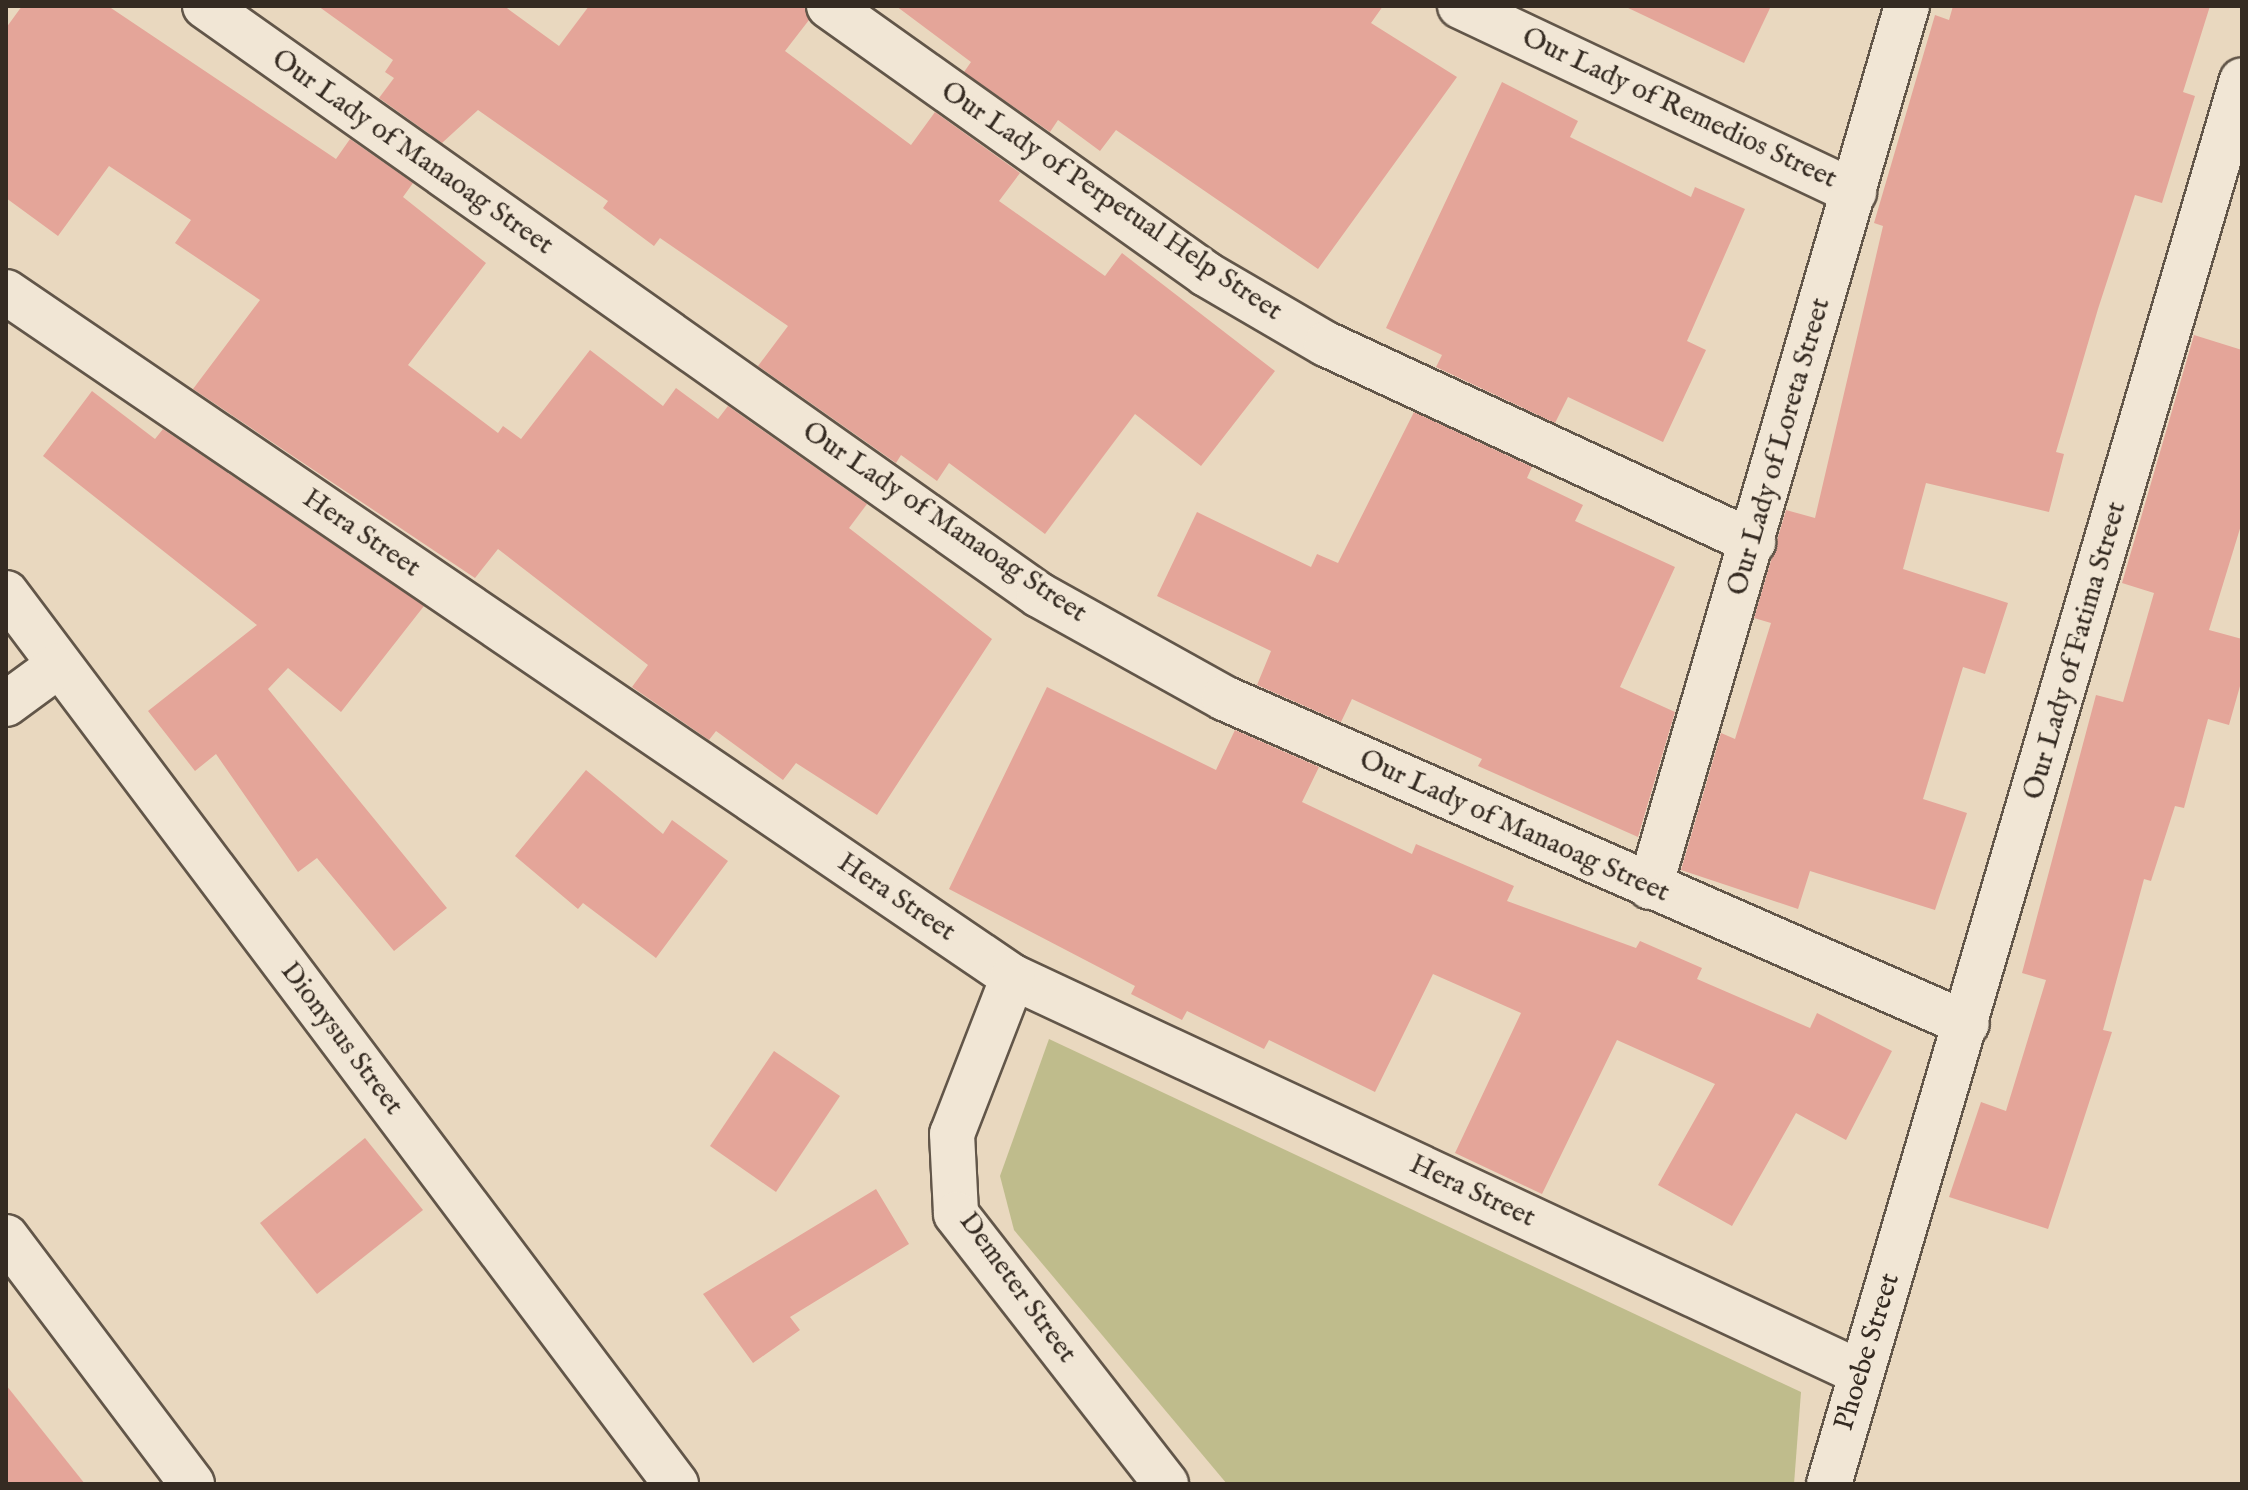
<!DOCTYPE html>
<html>
<head>
<meta charset="utf-8">
<style>
  body { margin:0 }
  #map { position:relative; width:2248px; height:1490px; overflow:hidden; background:#e9d8bf; font-family:"IM FELL English",serif }
  div>[style] { position:absolute }
  .green>* { inset:0; background:#bfbc8c }
  .building>* { inset:0; background:#e4a599 }
  .roads { filter:drop-shadow(2px 0 #625649) drop-shadow(-2px 0 #625649) drop-shadow(0 2px #625649) drop-shadow(0 -2px #625649) }
  .minor>* { height:44px; margin:-22px; padding:0 22px; transform-origin:22px; border-radius:22px; background:#f1e6d5 }
  span { translate:-50% -50%; white-space:nowrap; text-align:center; line-height:1.15; -webkit-text-stroke:7px #f1e6d5; paint-order:stroke }
  .street-label { font-size:28px; color:#352b22 }
  .frame { position:absolute; inset:0; border:8px solid #352b22; pointer-events:none }
</style>
</head>
<body>
<div id="map">
  <div class="green">
    <div style="clip-path:polygon(1049px 1039px,1801px 1392px,1794px 1484px,1227px 1484px,1014px 1230px,1000px 1176px)"></div>
  </div>
  <div class="building">
    <div style="clip-path:polygon(22px 6px,108px 6px,336px 159px,350px 139px,413px 183px,403px 197px,486px 263px,408px 365px,498px 433px,503px 426px,521px 439px,590px 350px,663px 406px,676px 388px,718px 419px,728px 406px,867px 504px,849px 528px,992px 639px,877px 815px,796px 763px,783px 780px,716px 731px,709px 740px,632px 687px,648px 665px,498px 549px,475px 578px,193px 389px,260px 300px,175px 243px,191px 220px,109px 166px,58px 236px,6px 198px,6px 28px)"></div>
    <div style="clip-path:polygon(318px 6px,504px 6px,559px 46px,589px 6px,804px 6px,809px 20px,785px 51px,911px 145px,935px 112px,1020px 173px,999px 201px,1105px 276px,1122px 253px,1275px 371px,1201px 466px,1135px 414px,1045px 534px,949px 463px,937px 481px,901px 455px,896px 463px,758px 366px,788px 326px,660px 238px,654px 246px,603px 208px,608px 201px,478px 110px,442px 143px,379px 98px,394px 78px,385px 72px,393px 60px)"></div>
    <div style="clip-path:polygon(896px 6px,1383px 6px,1371px 23px,1457px 77px,1318px 269px,1116px 130px,1100px 151px,1058px 120px,1050px 132px,964px 72px,971px 62px)"></div>
    <div style="clip-path:polygon(1624px 6px,1771px 6px,1744px 63px)"></div>
    <div style="clip-path:polygon(1953px 6px,2210px 6px,2183px 92px,2195px 96px,2162px 203px,2135px 195px,2098px 309px,2056px 452px,2064px 454px,2049px 512px,1926px 483px,1903px 569px,2008px 603px,1985px 674px,1963px 667px,1923px 799px,1967px 813px,1935px 910px,1810px 871px,1798px 909px,1681px 870px,1721px 733px,1735px 739px,1771px 623px,1754px 618px,1786px 510px,1815px 518px,1883px 226px,1874px 223px,1935px 15px,1949px 20px)"></div>
    <div style="clip-path:polygon(1502px 82px,1578px 121px,1570px 137px,1691px 197px,1695px 187px,1745px 209px,1687px 341px,1706px 350px,1663px 442px,1568px 397px,1555px 423px,1436px 367px,1442px 355px,1386px 328px)"></div>
    <div style="clip-path:polygon(2194px 335px,2242px 350px,2242px 522px,2209px 630px,2242px 639px,2242px 679px,2229px 725px,2208px 719px,2184px 808px,2175px 806px,2151px 881px,2144px 879px,2103px 1030px,2112px 1032px,2048px 1229px,1949px 1197px,1981px 1102px,2006px 1111px,2046px 980px,2022px 973px,2096px 695px,2123px 702px,2154px 593px,2122px 583px)"></div>
    <div style="clip-path:polygon(92px 391px,155px 439px,163px 429px,424px 606px,341px 712px,288px 668px,268px 689px,447px 908px,394px 951px,317px 858px,298px 872px,216px 754px,195px 771px,148px 711px,257px 625px,43px 456px)"></div>
    <div style="clip-path:polygon(1414px 412px,1532px 467px,1527px 478px,1583px 505px,1575px 521px,1675px 567px,1620px 687px,1675px 712px,1638px 837px,1478px 766px,1482px 759px,1352px 699px,1341px 722px,1257px 685px,1271px 651px,1157px 596px,1197px 512px,1311px 567px,1317px 554px,1338px 563px)"></div>
    <div style="clip-path:polygon(1047px 687px,1216px 770px,1235px 730px,1319px 767px,1302px 802px,1412px 854px,1416px 844px,1514px 886px,1507px 901px,1636px 948px,1640px 941px,1702px 968px,1697px 979px,1810px 1028px,1817px 1013px,1892px 1051px,1846px 1140px,1796px 1113px,1732px 1226px,1658px 1185px,1715px 1084px,1617px 1040px,1542px 1194px,1455px 1153px,1521px 1013px,1433px 974px,1375px 1092px,1269px 1040px,1264px 1049px,1187px 1011px,1182px 1020px,1131px 994px,1135px 986px,949px 889px)"></div>
    <div style="clip-path:polygon(586px 770px,663px 834px,672px 820px,728px 861px,656px 958px,583px 903px,578px 909px,515px 856px)"></div>
    <div style="clip-path:polygon(774px 1051px,840px 1096px,776px 1192px,710px 1146px)"></div>
    <div style="clip-path:polygon(365px 1138px,423px 1210px,317px 1294px,260px 1223px)"></div>
    <div style="clip-path:polygon(876px 1189px,909px 1244px,790px 1317px,800px 1330px,753px 1363px,703px 1294px)"></div>
    <div style="clip-path:polygon(6px 1385px,85px 1484px,6px 1484px)"></div>
  </div>
  <div class="roads">
    <div class="minor">
      <div style="left:205px;top:6px;width:1021px;rotate:35.23deg"></div>
      <div style="left:1039px;top:595px;width:212px;rotate:29.1deg"></div>
      <div style="left:1224px;top:698px;width:811px;rotate:23.69deg"></div>
      <div style="left:829px;top:6px;width:463px;rotate:35.4deg"></div>
      <div style="left:1206px;top:274px;width:139px;rotate:30.3deg"></div>
      <div style="left:1326px;top:344px;width:471px;rotate:24.9deg"></div>
      <div style="left:1460px;top:6px;width:436px;rotate:25.3deg"></div>
      <div style="left:6px;top:292px;width:1218px;rotate:34.23deg"></div>
      <div style="left:1013px;top:977px;width:936px;rotate:25.03deg"></div>
      <div style="left:6px;top:593px;width:1115px;rotate:53.06deg"></div>
      <div style="left:6px;top:704px;width:66px;rotate:-36.3deg"></div>
      <div style="left:1650px;top:887px;width:918px;rotate:-73.74deg"></div>
      <div style="left:1013px;top:977px;width:168px;rotate:111.2deg"></div>
      <div style="left:952px;top:1134px;width:80px;rotate:87.1deg"></div>
      <div style="left:956px;top:1214px;width:342px;rotate:52.1deg"></div>
      <div style="left:6px;top:1237px;width:309px;rotate:53deg"></div>
      <div style="left:1829px;top:1484px;width:1463px;rotate:-73.61deg"></div>
    </div>
  </div>
  <div class="street-label">
    <span style="left:1679px;top:109px;rotate:25deg">Our Lady of Remedios Street</span>
    <span style="left:412px;top:153px;rotate:35deg">Our Lady of Manaoag Street</span>
    <span style="left:1111px;top:202px;rotate:34deg">Our Lady of Perpetual Help Street</span>
    <span style="left:1780px;top:447px;rotate:-74deg">Our Lady of Loreta Street</span>
    <span style="left:944px;top:523px;rotate:34deg">Our Lady of Manaoag Street</span>
    <span style="left:361px;top:534px;rotate:34deg">Hera Street</span>
    <span style="left:2076px;top:651px;rotate:-74deg">Our Lady of Fatima Street</span>
    <span style="left:1514px;top:827px;rotate:24deg">Our Lady of Manaoag Street</span>
    <span style="left:896px;top:898px;rotate:34deg">Hera Street</span>
    <span style="left:341px;top:1039px;rotate:53deg">Dionysus Street</span>
    <span style="left:1472px;top:1192px;rotate:25deg">Hera Street</span>
    <span style="left:1017px;top:1288px;rotate:54deg">Demeter Street</span>
    <span style="left:1868px;top:1352px;rotate:-73deg">Phoebe Street</span>
  </div>
  <div class="frame"></div>
</div>
</body>
</html>
